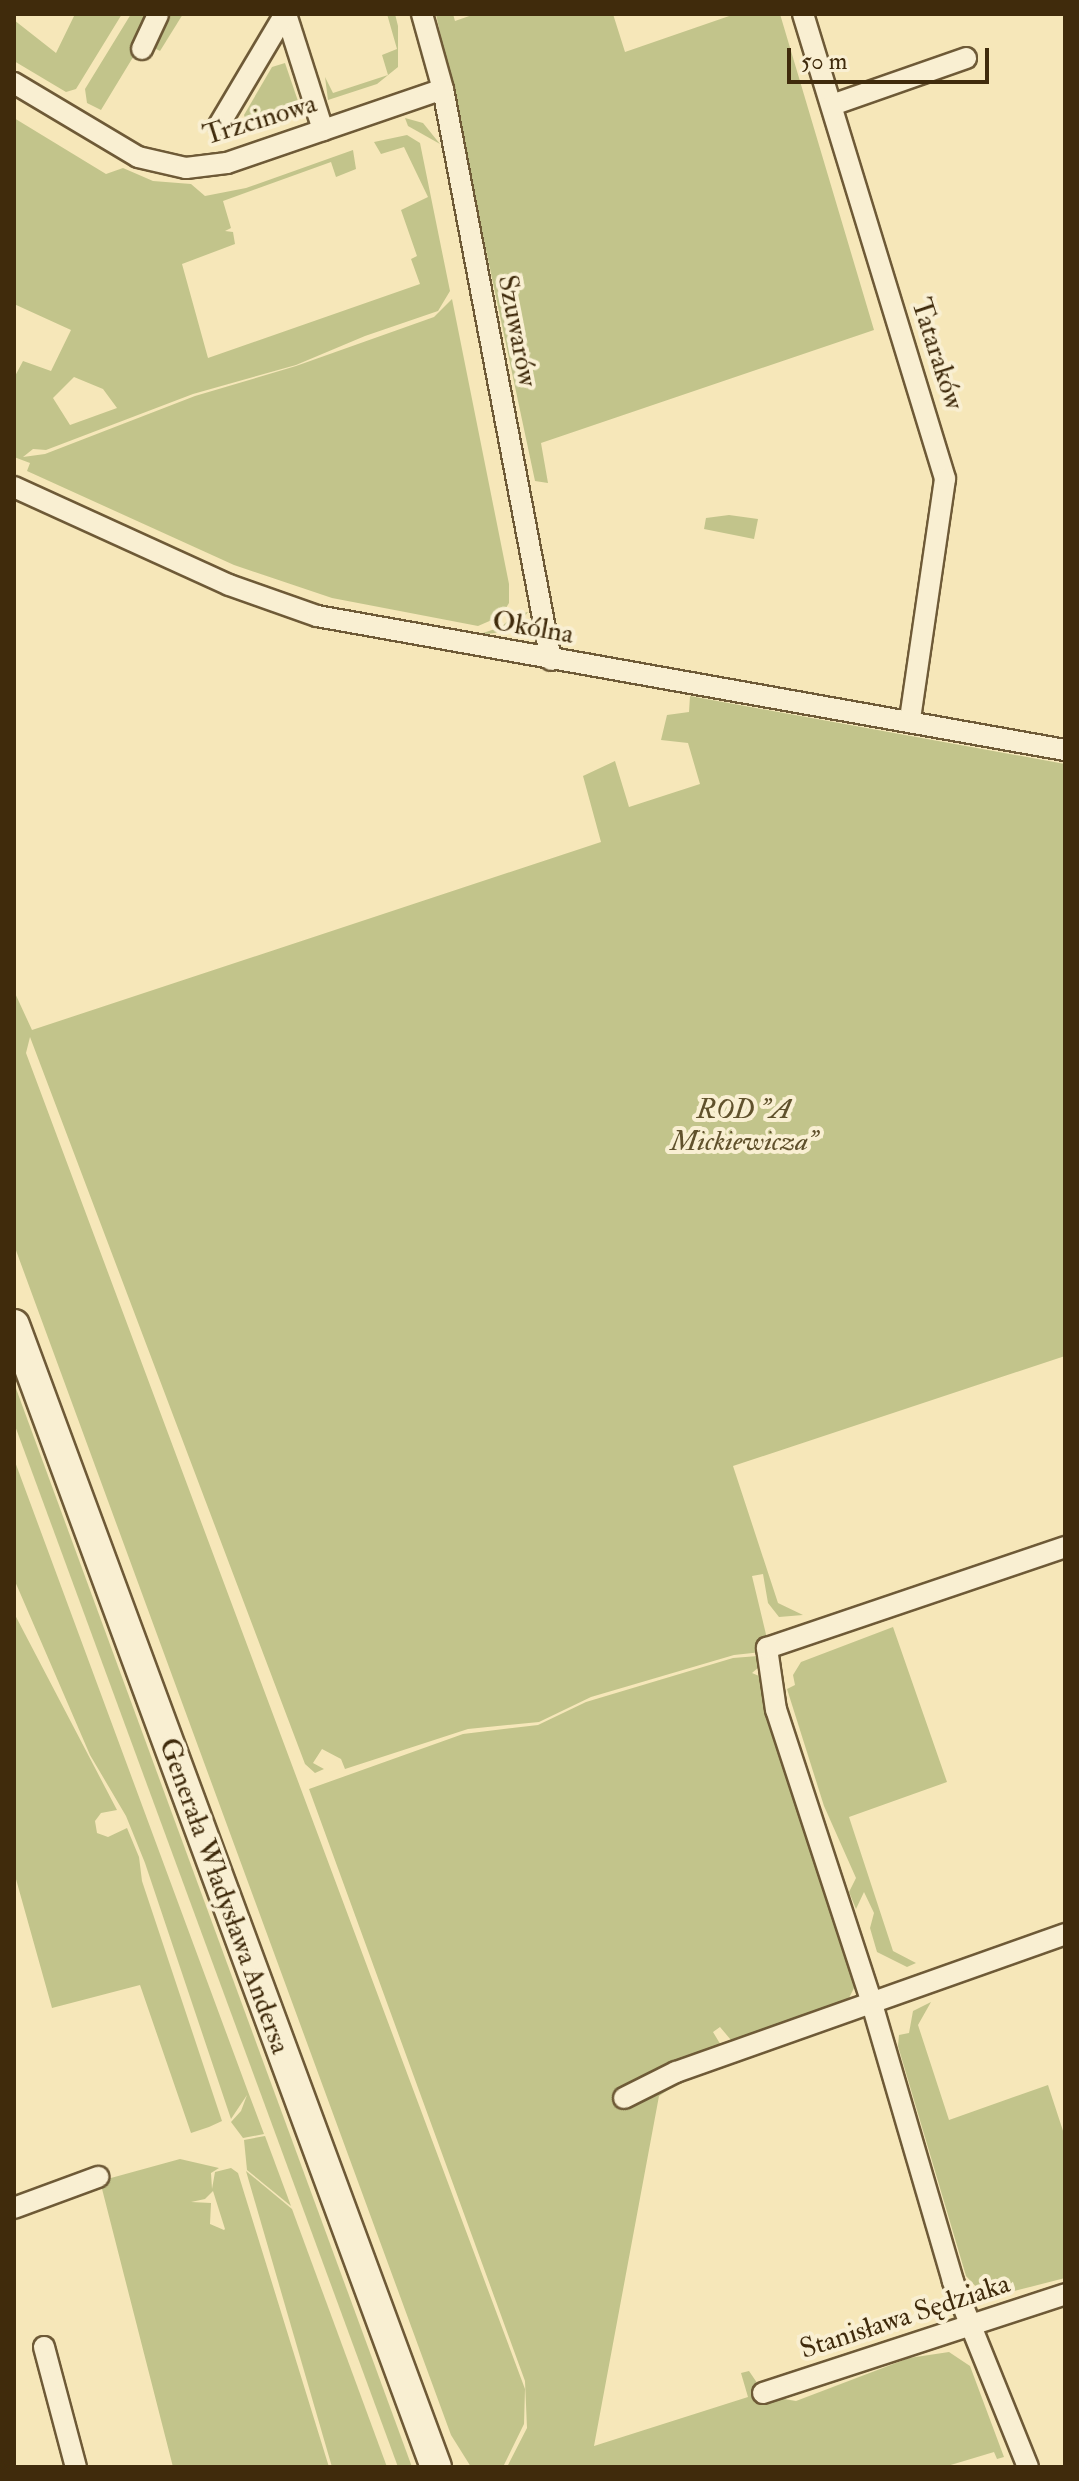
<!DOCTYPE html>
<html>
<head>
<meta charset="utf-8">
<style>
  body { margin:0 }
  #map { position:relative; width:1079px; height:2481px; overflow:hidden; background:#f6e7b9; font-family:"IM FELL Double Pica",serif }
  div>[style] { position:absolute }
  .green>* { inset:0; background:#c2c48b }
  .roads { filter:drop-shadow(2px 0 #6e5a37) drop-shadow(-2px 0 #6e5a37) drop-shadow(0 2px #6e5a37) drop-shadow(0 -2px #6e5a37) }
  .minor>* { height:20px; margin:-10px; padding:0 10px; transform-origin:10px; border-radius:10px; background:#f9efd2 }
  .secondary>* { height:30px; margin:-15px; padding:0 15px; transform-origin:15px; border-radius:15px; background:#f9efd2 }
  span { translate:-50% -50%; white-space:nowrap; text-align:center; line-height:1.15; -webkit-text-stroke:8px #f9efd2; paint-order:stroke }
  .street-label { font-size:28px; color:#402b0c }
  .park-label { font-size:28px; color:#60512c; font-style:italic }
  .frame { position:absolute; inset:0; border:16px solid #402b0c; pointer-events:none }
  .scale { position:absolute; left:787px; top:48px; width:202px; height:36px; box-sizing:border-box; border:4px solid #402b0c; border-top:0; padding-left:10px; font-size:24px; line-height:28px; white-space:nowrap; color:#402b0c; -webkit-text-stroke:6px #f9efd2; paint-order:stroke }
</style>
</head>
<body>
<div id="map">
  <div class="green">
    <div style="clip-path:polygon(75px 14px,122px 14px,76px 89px,66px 92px,14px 61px,14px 20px,56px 53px)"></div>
    <div style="clip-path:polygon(131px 14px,148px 14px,138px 30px,138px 49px,101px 110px,87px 103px,85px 89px)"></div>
    <div style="clip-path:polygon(170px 14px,183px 14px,160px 51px,152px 47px)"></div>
    <div style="clip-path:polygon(387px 14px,395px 14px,398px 26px,398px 67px,377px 84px,328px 100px,325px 77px,333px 93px,388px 75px,382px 55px,397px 49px)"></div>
    <div style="clip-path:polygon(436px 14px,453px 14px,455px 21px,475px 14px,613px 14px,625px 52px,735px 14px,780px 14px,874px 330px,541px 443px,548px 483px,535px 481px)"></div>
    <div style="clip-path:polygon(285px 63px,299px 104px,247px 123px,244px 115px,272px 67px)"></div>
    <div style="clip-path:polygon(evenodd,14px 118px,106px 174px,123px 168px,153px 181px,191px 184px,205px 196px,246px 188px,353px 150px,356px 169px,336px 177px,331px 162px,223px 201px,231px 228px,225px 231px,233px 232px,235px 244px,182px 264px,208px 358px,420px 284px,411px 259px,417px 256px,401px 210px,428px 197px,404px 147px,381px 154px,374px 142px,407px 135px,420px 143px,450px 291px,438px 311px,365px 336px,296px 365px,193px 394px,46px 450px,33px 449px,23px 457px,45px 454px,195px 396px,296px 366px,434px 317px,452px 299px,509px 584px,509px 603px,501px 616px,478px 626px,332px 598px,234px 565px,27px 471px,30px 463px,14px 457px,14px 378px,23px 361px,51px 371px,71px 330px,14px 304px,14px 118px,74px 377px,103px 389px,117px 408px,70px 425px,53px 398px,74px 377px)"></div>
    <div style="clip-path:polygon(405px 118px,423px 123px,440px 144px,408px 126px)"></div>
    <div style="clip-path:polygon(729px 515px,758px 519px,754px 539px,704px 529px,706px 518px)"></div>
    <div style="clip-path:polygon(528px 612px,513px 631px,477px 635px,501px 627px,514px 615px)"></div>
    <div style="clip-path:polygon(690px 696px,1065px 764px,1065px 1356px,733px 1466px,778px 1603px,803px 1615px,779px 1617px,768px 1603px,763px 1574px,752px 1576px,770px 1651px,734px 1655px,591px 1697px,539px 1722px,468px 1729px,345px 1769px,341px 1759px,322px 1749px,313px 1763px,324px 1769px,315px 1773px,305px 1764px,30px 1037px,26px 1053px,525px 2389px,524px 2424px,503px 2467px,471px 2467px,451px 2435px,14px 1245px,14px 991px,32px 1030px,601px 842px,583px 776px,615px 761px,629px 807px,700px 784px,688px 743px,661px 740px,667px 715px,689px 712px)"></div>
    <div style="clip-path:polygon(14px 1383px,412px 2467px,398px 2467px,14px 1423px)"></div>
    <div style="clip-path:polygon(14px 1459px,247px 2089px,264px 2134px,243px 2138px,231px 2122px,241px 2111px,247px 2095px,231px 2119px,145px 1863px,126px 1816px,90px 1755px,14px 1579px)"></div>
    <div style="clip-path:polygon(14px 1613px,117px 1810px,101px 1813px,95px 1821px,97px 1833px,108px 1837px,127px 1828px,139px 1857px,142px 1881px,222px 2121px,209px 2127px,191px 2133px,140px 1985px,52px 2008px,14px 1872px)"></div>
    <div style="clip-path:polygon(893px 1627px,947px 1782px,849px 1817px,893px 1951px,916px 1963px,907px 1967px,877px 1952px,870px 1928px,874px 1913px,864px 1892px,856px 1909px,849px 1892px,856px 1878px,824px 1806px,787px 1689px,795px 1685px,793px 1675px,801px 1662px)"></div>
    <div style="clip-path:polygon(758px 1656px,760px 1666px,752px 1673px,764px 1678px,856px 1984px,846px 2004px,736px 2046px,720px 2027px,713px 2032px,725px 2052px,659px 2096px,594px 2446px,748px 2397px,741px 2373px,749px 2371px,766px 2396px,796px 2401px,909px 2358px,949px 2352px,970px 2366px,1004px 2457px,997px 2459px,994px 2452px,944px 2467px,507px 2467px,527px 2428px,525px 2381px,309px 1789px,463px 1734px,538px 1725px,586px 1702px,733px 1658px)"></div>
    <div style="clip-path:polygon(931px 2002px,918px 2025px,949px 2120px,1048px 2085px,1065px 2137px,1065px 2278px,995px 2296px,981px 2292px,966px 2276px,898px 2046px,899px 2035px,909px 2033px,913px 2011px)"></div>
    <div style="clip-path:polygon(265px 2136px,291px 2206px,247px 2170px,244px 2140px)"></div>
    <div style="clip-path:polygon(evenodd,180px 2159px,219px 2168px,211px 2173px,212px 2189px,215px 2172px,231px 2168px,238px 2173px,329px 2467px,173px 2467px,100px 2181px,180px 2159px,213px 2191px,225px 2229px,224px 2230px,210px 2224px,211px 2203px,191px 2202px,205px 2199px,213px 2191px)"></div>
    <div style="clip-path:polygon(246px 2171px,292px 2209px,387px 2467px,332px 2467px)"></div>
  </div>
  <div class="roads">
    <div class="minor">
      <div style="left:286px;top:14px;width:122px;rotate:72.3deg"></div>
      <div style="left:422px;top:14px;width:78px;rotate:74.4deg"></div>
      <div style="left:443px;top:89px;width:581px;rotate:79.29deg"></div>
      <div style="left:803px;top:14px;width:486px;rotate:73deg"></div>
      <div style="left:945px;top:479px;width:243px;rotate:98.3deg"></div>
      <div style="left:142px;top:49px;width:38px;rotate:-65deg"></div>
      <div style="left:14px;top:83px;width:144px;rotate:30.8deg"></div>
      <div style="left:138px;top:157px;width:49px;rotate:12.9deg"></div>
      <div style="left:186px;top:168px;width:41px;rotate:-7deg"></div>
      <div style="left:227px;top:163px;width:228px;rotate:-18.9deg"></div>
      <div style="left:832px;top:105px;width:142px;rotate:-19.3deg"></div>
      <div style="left:219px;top:125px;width:129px;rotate:-59.3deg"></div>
      <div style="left:14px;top:487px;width:236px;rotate:24.5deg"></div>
      <div style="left:229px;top:585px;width:93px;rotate:19.4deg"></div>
      <div style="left:317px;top:616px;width:760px;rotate:10.16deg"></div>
      <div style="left:624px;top:2098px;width:58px;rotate:-26.6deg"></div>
      <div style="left:676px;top:2072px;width:413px;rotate:-19.5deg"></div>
      <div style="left:14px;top:2208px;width:90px;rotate:-20.3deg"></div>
      <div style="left:44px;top:2347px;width:124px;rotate:75.1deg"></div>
      <div style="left:763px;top:2393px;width:318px;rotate:-18.1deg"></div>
      <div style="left:1028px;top:2467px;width:201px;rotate:-112deg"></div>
      <div style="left:953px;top:2281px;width:293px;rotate:-106.3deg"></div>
      <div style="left:871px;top:2000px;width:305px;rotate:-108.1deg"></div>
      <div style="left:776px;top:1710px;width:63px;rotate:-98.3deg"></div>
      <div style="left:767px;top:1648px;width:315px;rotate:-18.7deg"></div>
    </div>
    <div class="secondary">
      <div style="left:14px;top:1325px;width:1217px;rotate:69.72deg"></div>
    </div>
  </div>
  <div class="street-label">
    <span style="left:260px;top:120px;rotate:-17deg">Trzcinowa</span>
    <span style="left:517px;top:331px;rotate:79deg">Szuwarów</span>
    <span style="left:937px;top:354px;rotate:72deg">Tataraków</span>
    <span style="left:533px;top:628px;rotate:10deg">Okólna</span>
    <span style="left:224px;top:1896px;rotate:70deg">Generała Władysława Andersa</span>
    <span style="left:905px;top:2317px;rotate:-18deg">Stanisława Sędziaka</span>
  </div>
  <div class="park-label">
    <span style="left:744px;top:1126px">ROD "A<br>Mickiewicza"</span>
  </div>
  <div class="frame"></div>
  <div class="scale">50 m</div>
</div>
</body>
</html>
